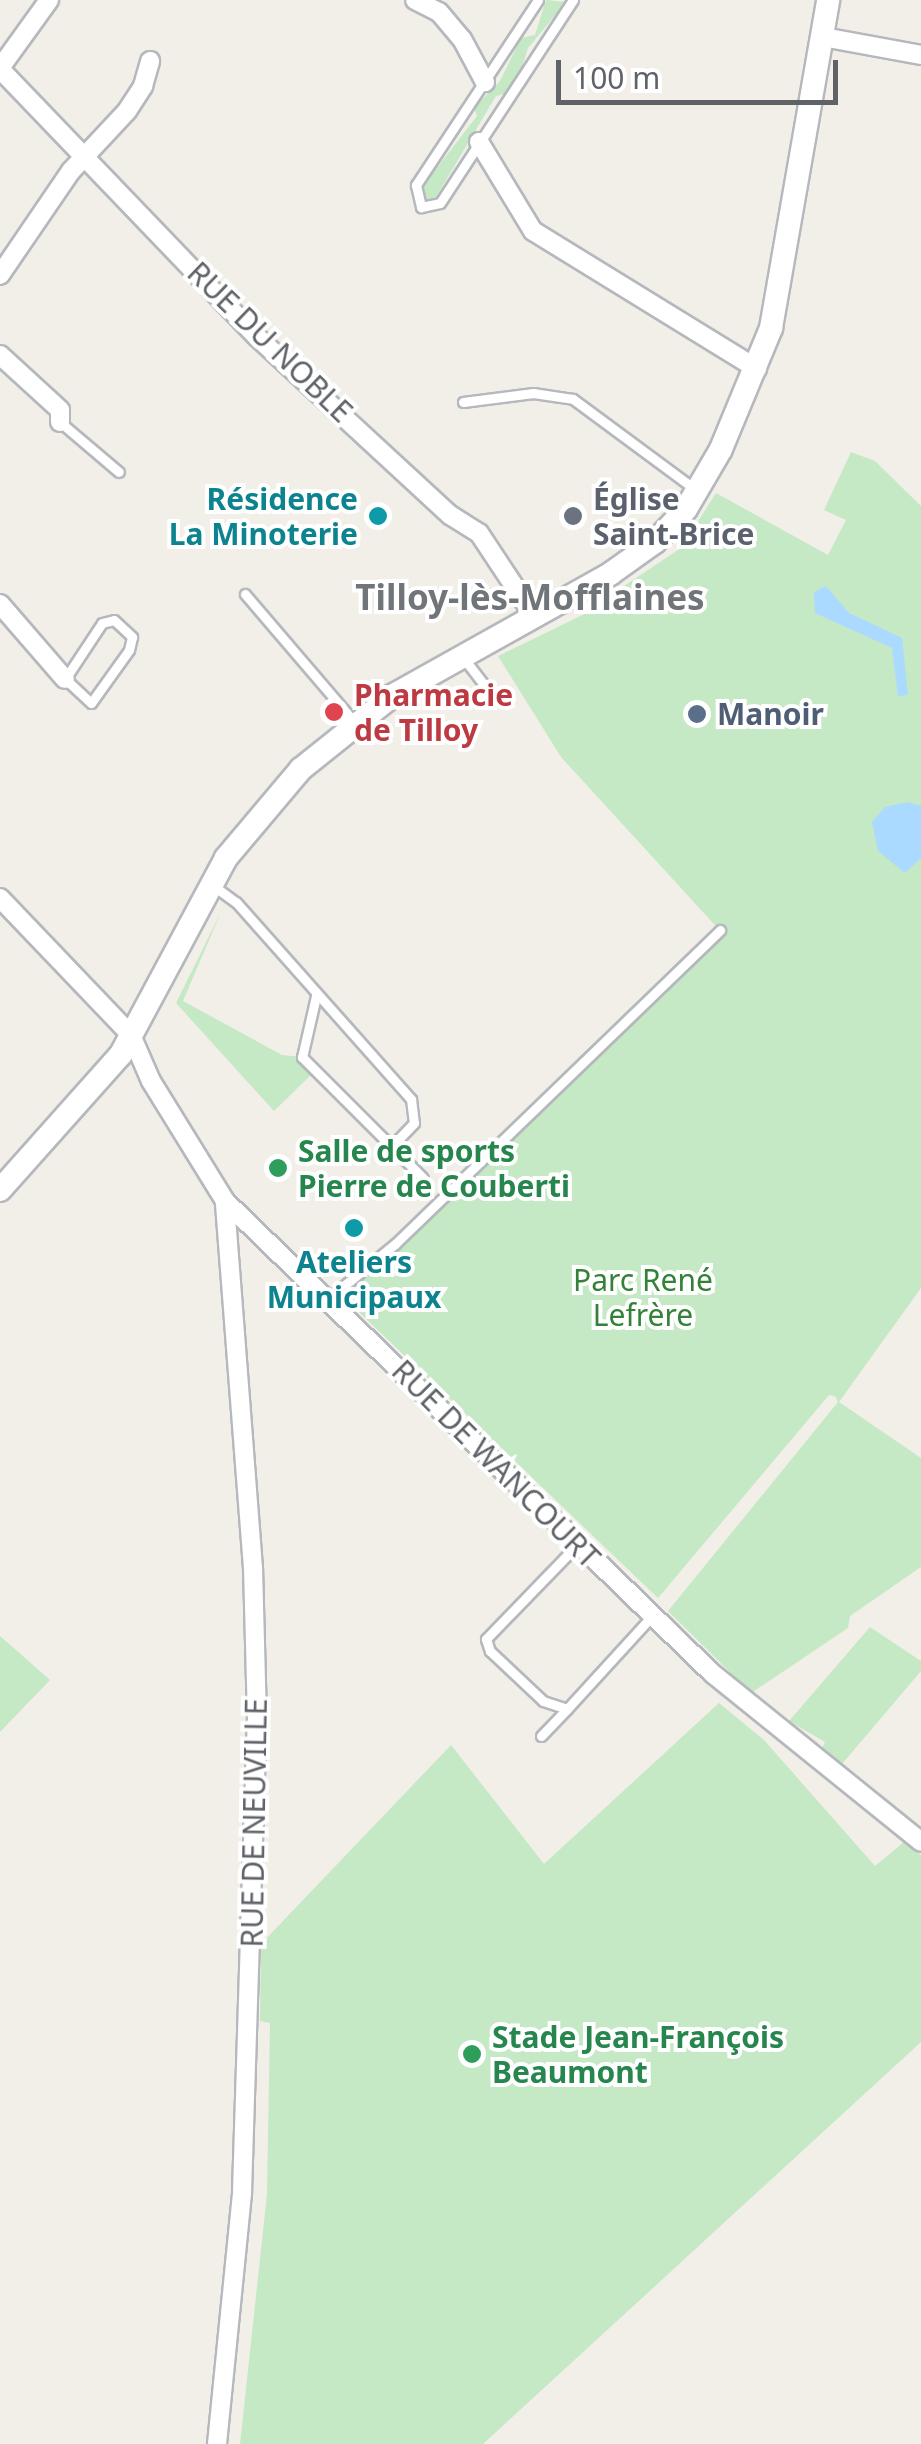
<!DOCTYPE html>
<html>
<head>
<meta charset="utf-8">
<style>
  body { margin:0 }
  #map { position:relative; width:921px; height:2444px; overflow:hidden; background:#f1efe8; font-family:"Noto Sans",sans-serif }
  div>[style] { position:absolute }
  .green>* { inset:0; background:#c5e8c5 }
  .water>* { inset:0; background:#aadaff }
  .roads { filter:drop-shadow(2px 0 #b5b8bc) drop-shadow(-2px 0 #b5b8bc) drop-shadow(0 2px #b5b8bc) drop-shadow(0 -2px #b5b8bc) }
  .lane>* { height:9px; margin:-4.5px; padding:0 4.5px; transform-origin:4.5px; border-radius:4.5px; background:#fff }
  .street>* { height:18px; margin:-9px; padding:0 9px; transform-origin:9px; border-radius:9px; background:#fff }
  .secondary>* { height:22px; margin:-11px; padding:0 11px; transform-origin:11px; border-radius:11px; background:#fff }
  .dots>* { width:28px; height:28px; translate:-50% -50%; box-sizing:border-box; border:5px solid #fff; border-radius:50% }
  span { translate:-50% -50%; white-space:nowrap; text-align:center; line-height:1.15; -webkit-text-stroke:8px #fff; paint-order:stroke }
  .street-label { font-size:30px; color:#5f6368 }
  .culture-label { font-size:30px; color:#0d838f; font-weight:700 }
  .right { translate:-100% -50%; text-align:right }
  .worship-label { font-size:30px; color:#5b616d; font-weight:700 }
  .left { translate:0 -50%; text-align:left }
  .health-label { font-size:30px; color:#be3a42; font-weight:700 }
  .service-label { font-size:30px; color:#4e5e75; font-weight:700 }
  .leisure-label { font-size:30px; color:#27864d; font-weight:700 }
  .park-label { font-size:30px; color:#348238 }
  .quarter-label { font-size:35px; color:#70757a; font-weight:700 }
  .scale { position:absolute; left:556px; top:60px; width:282px; height:45px; box-sizing:border-box; border:5px solid #5f6368; border-top:0; padding-left:12px; font-size:30px; line-height:35px; white-space:nowrap; color:#5f6368; -webkit-text-stroke:8px #fff; paint-order:stroke }
</style>
</head>
<body>
<div id="map">
  <div class="green">
    <div style="clip-path:polygon(546px 0,566px 2px,528px 48px,522px 67px,505px 94px,496px 96px,436px 197px,426px 201px,422px 187px,477px 116px,474px 108px,500px 81px,521px 38px,535px 35px)"></div>
    <div style="clip-path:polygon(851px 452px,875px 461px,921px 506px,921px 1288px,839px 1402px,921px 1458px,921px 1567px,850px 1616px,848px 1628px,751px 1693px,668px 1611px,838px 1402px,835px 1396px,829px 1395px,658px 1598px,341px 1295px,393px 1255px,723px 934px,561px 757px,498px 656px,609px 602px,609px 596px,681px 548px,716px 493px,828px 555px,846px 520px,824px 510px)"></div>
    <div style="clip-path:polygon(221px 912px,183px 1001px,282px 1055px,302px 1057px,316px 1070px,274px 1111px,176px 1003px)"></div>
    <div style="clip-path:polygon(870px 1627px,921px 1661px,921px 1671px,842px 1764px,822px 1748px,825px 1742px,789px 1721px)"></div>
    <div style="clip-path:polygon(0 1636px,50px 1680px,0 1732px)"></div>
    <div style="clip-path:polygon(719px 1703px,764px 1740px,875px 1866px,904px 1842px,921px 1855px,921px 2042px,483px 2444px,240px 2444px,267px 2194px,270px 2023px,260px 2021px,261px 1944px,451px 1745px,544px 1864px)"></div>
  </div>
  <div class="water">
    <div style="clip-path:polygon(826px 586px,849px 613px,902px 638px,908px 695px,898px 696px,892px 648px,815px 613px,814px 592px)"></div>
    <div style="clip-path:polygon(908px 802px,921px 806px,921px 858px,905px 873px,878px 851px,872px 822px,885px 807px)"></div>
  </div>
  <div class="roads">
    <div class="lane">
      <div style="left:538px;top:0;width:222px;rotate:123.4deg"></div>
      <div style="left:416px;top:185px;width:23px;rotate:77deg"></div>
      <div style="left:421px;top:207px;width:19px;rotate:-12deg"></div>
      <div style="left:440px;top:203px;width:243px;rotate:-56.8deg"></div>
      <div style="left:463px;top:402px;width:71px;rotate:-7.3deg"></div>
      <div style="left:533px;top:393px;width:40px;rotate:8.5deg"></div>
      <div style="left:573px;top:399px;width:153px;rotate:36.5deg"></div>
      <div style="left:60px;top:422px;width:77px;rotate:40.3deg"></div>
      <div style="left:245px;top:594px;width:170px;rotate:49.5deg"></div>
      <div style="left:114px;top:620px;width:25px;rotate:43deg"></div>
      <div style="left:132px;top:637px;width:13px;rotate:103deg"></div>
      <div style="left:129px;top:650px;width:65px;rotate:125.6deg"></div>
      <div style="left:91px;top:703px;width:35px;rotate:-137deg"></div>
      <div style="left:65px;top:679px;width:67px;rotate:-56.5deg"></div>
      <div style="left:102px;top:623px;width:12px;rotate:-14deg"></div>
      <div style="left:462px;top:656px;width:44px;rotate:52.4deg"></div>
      <div style="left:215px;top:887px;width:26px;rotate:36deg"></div>
      <div style="left:236px;top:902px;width:264px;rotate:48.4deg"></div>
      <div style="left:411px;top:1099px;width:24px;rotate:83deg"></div>
      <div style="left:414px;top:1123px;width:30px;rotate:134deg"></div>
      <div style="left:316px;top:996px;width:63px;rotate:102.9deg"></div>
      <div style="left:302px;top:1057px;width:171px;rotate:45deg"></div>
      <div style="left:329px;top:1298px;width:85px;rotate:-39.3deg"></div>
      <div style="left:395px;top:1244px;width:452px;rotate:-44deg"></div>
      <div style="left:577px;top:1545px;width:131px;rotate:134.1deg"></div>
      <div style="left:486px;top:1639px;width:13px;rotate:72deg"></div>
      <div style="left:490px;top:1651px;width:73px;rotate:43.3deg"></div>
      <div style="left:543px;top:1701px;width:25px;rotate:18deg"></div>
      <div style="left:567px;top:1709px;width:125px;rotate:-47.6deg"></div>
      <div style="left:541px;top:1736px;width:37px;rotate:-46deg"></div>
    </div>
    <div class="street">
      <div style="left:415px;top:0;width:27px;rotate:27deg"></div>
      <div style="left:439px;top:12px;width:35px;rotate:50deg"></div>
      <div style="left:462px;top:39px;width:49px;rotate:61.9deg"></div>
      <div style="left:823px;top:37px;width:100px;rotate:10.4deg"></div>
      <div style="left:0;top:68px;width:84px;rotate:-54.2deg"></div>
      <div style="left:0;top:69px;width:371px;rotate:46.2deg"></div>
      <div style="left:257px;top:337px;width:263px;rotate:42.7deg"></div>
      <div style="left:450px;top:515px;width:34px;rotate:32deg"></div>
      <div style="left:479px;top:533px;width:100px;rotate:56.5deg"></div>
      <div style="left:479px;top:142px;width:104px;rotate:58.8deg"></div>
      <div style="left:533px;top:231px;width:263px;rotate:31.6deg"></div>
      <div style="left:0;top:275px;width:126px;rotate:-55.7deg"></div>
      <div style="left:71px;top:171px;width:82px;rotate:-47deg"></div>
      <div style="left:127px;top:111px;width:30px;rotate:-57deg"></div>
      <div style="left:143px;top:86px;width:26px;rotate:-74deg"></div>
      <div style="left:0;top:355px;width:81px;rotate:42.5deg"></div>
      <div style="left:60px;top:410px;width:12px;rotate:90deg"></div>
      <div style="left:0;top:604px;width:99px;rotate:49.1deg"></div>
      <div style="left:0;top:898px;width:190px;rotate:46.3deg"></div>
      <div style="left:131px;top:1035px;width:50px;rotate:66.5deg"></div>
      <div style="left:151px;top:1081px;width:141px;rotate:58.3deg"></div>
      <div style="left:225px;top:1201px;width:680px;rotate:44.11deg"></div>
      <div style="left:713px;top:1674px;width:267px;rotate:38.9deg"></div>
      <div style="left:217px;top:2444px;width:253px;rotate:-84.3deg"></div>
      <div style="left:242px;top:2192px;width:472px;rotate:-88.2deg"></div>
      <div style="left:257px;top:1720px;width:152px;rotate:-91.5deg"></div>
      <div style="left:253px;top:1568px;width:368px;rotate:-94.4deg"></div>
    </div>
    <div class="secondary">
      <div style="left:0;top:1190px;width:182px;rotate:-48.3deg"></div>
      <div style="left:121px;top:1054px;width:222px;rotate:-61.8deg"></div>
      <div style="left:226px;top:858px;width:116px;rotate:-49.9deg"></div>
      <div style="left:301px;top:769px;width:117px;rotate:-38.7deg"></div>
      <div style="left:392px;top:696px;width:250px;rotate:-29.2deg"></div>
      <div style="left:610px;top:574px;width:55px;rotate:-35.4deg"></div>
      <div style="left:655px;top:542px;width:45px;rotate:-46.8deg"></div>
      <div style="left:686px;top:509px;width:69px;rotate:-59.7deg"></div>
      <div style="left:721px;top:449px;width:131px;rotate:-67.5deg"></div>
      <div style="left:771px;top:328px;width:333px;rotate:-80.1deg"></div>
    </div>
  </div>
  <div class="dots">
    <div style="left:378px;top:516px;background:#0f9aa8"></div>
    <div style="left:573px;top:516px;background:#6b7280"></div>
    <div style="left:334px;top:712px;background:#e0444e"></div>
    <div style="left:697px;top:714px;background:#5c6f8a"></div>
    <div style="left:278px;top:1168px;background:#2e9e5b"></div>
    <div style="left:354px;top:1228px;background:#0f9aa8"></div>
    <div style="left:472px;top:2054px;background:#2e9e5b"></div>
  </div>
  <div class="street-label">
    <span style="left:270px;top:342px;rotate:44deg">RUE DU NOBLE</span>
    <span style="left:496px;top:1464px;rotate:45deg">RUE DE WANCOURT</span>
    <span style="left:254px;top:1823px;rotate:-89deg">RUE DE NEUVILLE</span>
  </div>
  <div class="culture-label">
    <span class="right" style="left:358px;top:516px">Résidence<br>La Minoterie</span>
    <span style="left:354px;top:1279px">Ateliers<br>Municipaux</span>
  </div>
  <div class="worship-label">
    <span class="left" style="left:593px;top:516px">Église<br>Saint-Brice</span>
  </div>
  <div class="health-label">
    <span class="left" style="left:354px;top:712px">Pharmacie<br>de Tilloy</span>
  </div>
  <div class="service-label">
    <span class="left" style="left:717px;top:714px">Manoir</span>
  </div>
  <div class="leisure-label">
    <span class="left" style="left:298px;top:1168px">Salle de sports<br>Pierre de Couberti</span>
    <span class="left" style="left:492px;top:2054px">Stade Jean-François<br>Beaumont</span>
  </div>
  <div class="park-label">
    <span style="left:643px;top:1297px">Parc René<br>Lefrère</span>
  </div>
  <div class="quarter-label">
    <span style="left:530px;top:597px">Tilloy-lès-Mofflaines</span>
  </div>
  <div class="scale">100 m</div>
</div>
</body>
</html>
